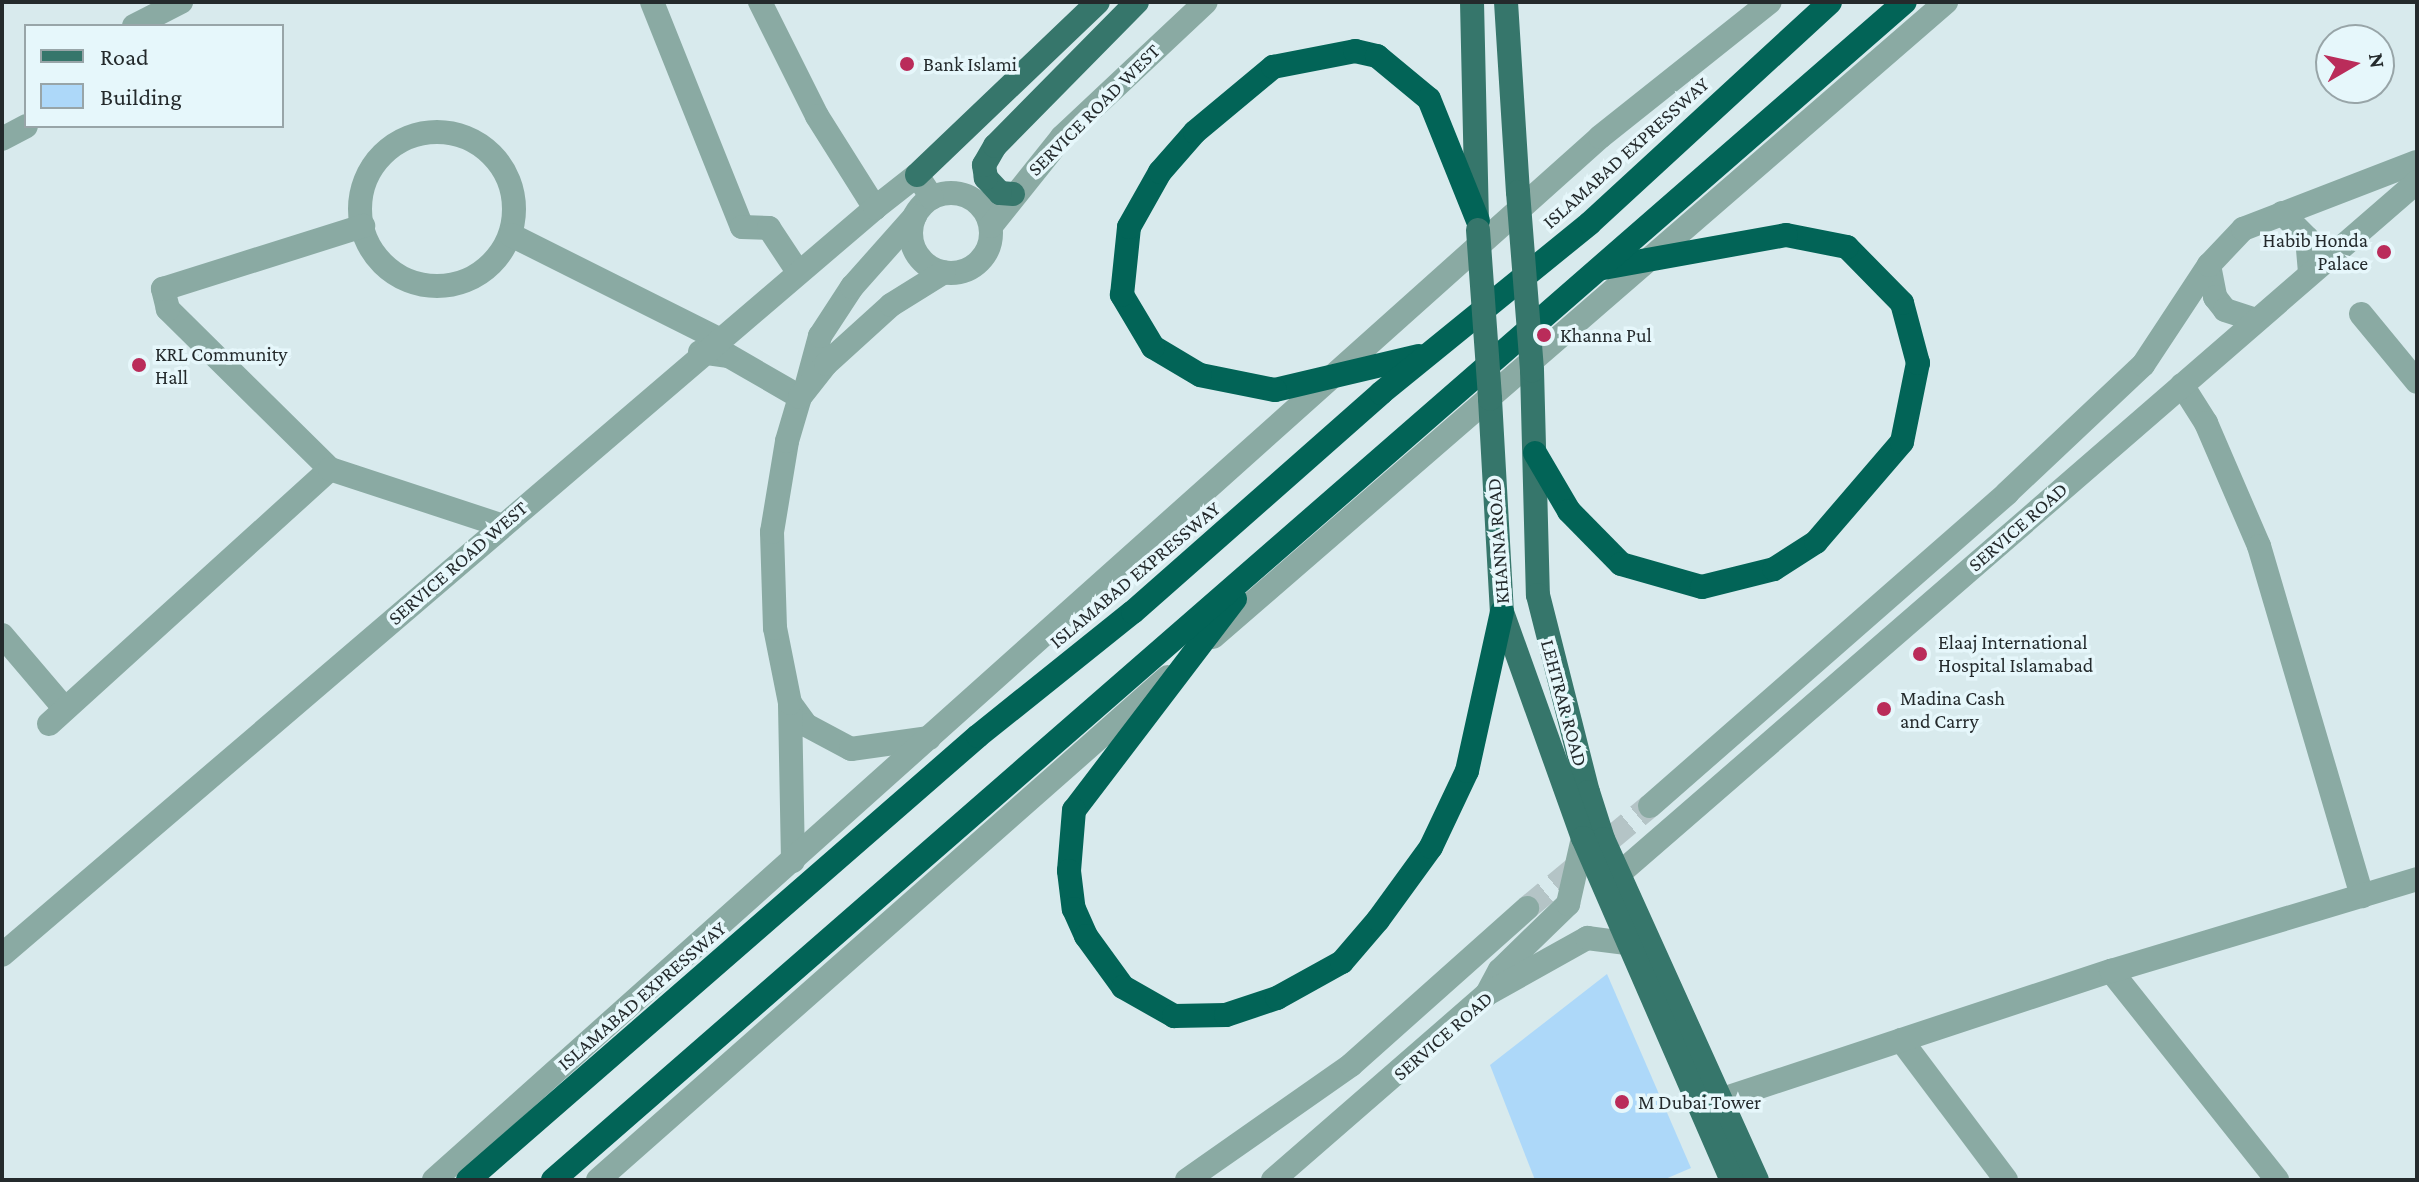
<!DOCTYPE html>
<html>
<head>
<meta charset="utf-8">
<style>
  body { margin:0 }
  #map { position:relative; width:2419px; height:1182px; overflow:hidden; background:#d8eaed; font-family:"Crimson Pro",serif }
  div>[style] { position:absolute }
  .building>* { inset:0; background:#add8f9 }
  .minor-tunnel>* { height:24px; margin-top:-12px; transform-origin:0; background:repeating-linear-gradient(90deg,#b4c4c6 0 24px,transparent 0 36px) }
  .minor>* { height:24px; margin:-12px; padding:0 12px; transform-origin:12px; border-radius:12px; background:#8aaaa3 }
  .minor>.ring { margin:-12px; padding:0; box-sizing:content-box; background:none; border:24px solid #8aaaa3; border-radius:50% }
  .major>* { height:24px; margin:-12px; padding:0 12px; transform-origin:12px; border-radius:12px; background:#36766b }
  .highway>* { height:24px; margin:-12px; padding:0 12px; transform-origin:12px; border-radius:12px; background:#026457 }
  .major-bridge>* { height:24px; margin:-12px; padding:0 12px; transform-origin:12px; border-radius:12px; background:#36766b }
  .dots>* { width:22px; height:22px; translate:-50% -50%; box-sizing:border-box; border:4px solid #e6f7fb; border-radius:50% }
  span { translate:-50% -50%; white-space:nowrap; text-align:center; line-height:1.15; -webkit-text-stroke:7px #e6f7fb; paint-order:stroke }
  .poi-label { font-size:20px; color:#242a2c }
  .left { translate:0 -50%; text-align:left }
  .right { translate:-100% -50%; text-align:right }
  .street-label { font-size:20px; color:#242a2c }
  .frame { position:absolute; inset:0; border:4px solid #242a2c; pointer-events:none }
  .legend { position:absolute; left:24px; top:24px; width:260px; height:104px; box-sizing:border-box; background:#e6f7fb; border:2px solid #98a5a8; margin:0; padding:10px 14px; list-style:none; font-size:24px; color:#242a2c }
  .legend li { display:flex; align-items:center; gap:16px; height:40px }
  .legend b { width:40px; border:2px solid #98a5a8 }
  .north { position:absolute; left:2315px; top:24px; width:80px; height:80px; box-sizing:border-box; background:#e6f7fb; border:2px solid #98a5a8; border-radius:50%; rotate:81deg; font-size:22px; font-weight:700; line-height:32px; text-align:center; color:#242a2c }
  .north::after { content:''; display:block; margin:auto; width:28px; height:36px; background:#ba2c5a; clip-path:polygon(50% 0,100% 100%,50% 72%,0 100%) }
</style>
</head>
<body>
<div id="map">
  <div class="building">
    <div style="clip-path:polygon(1607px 974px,1691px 1168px,1663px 1180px,1535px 1180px,1490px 1065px)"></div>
  </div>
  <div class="minor-tunnel">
    <div style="left:1527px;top:908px;width:160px;rotate:-39.7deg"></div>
  </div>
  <div class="minor">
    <div style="left:652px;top:2px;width:242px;rotate:68.2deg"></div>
    <div style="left:742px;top:227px;width:27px;rotate:2deg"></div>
    <div style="left:769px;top:228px;width:53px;rotate:56.6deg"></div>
    <div style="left:760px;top:2px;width:127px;rotate:63.4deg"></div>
    <div style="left:817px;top:116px;width:109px;rotate:57.8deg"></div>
    <div style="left:134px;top:26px;width:53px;rotate:-27.1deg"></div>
    <div class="ring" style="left:360px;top:132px;width:130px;height:130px"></div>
    <div style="left:2px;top:139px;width:27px;rotate:-28deg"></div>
    <div class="ring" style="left:911px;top:193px;width:56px;height:56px"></div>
    <div style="left:2282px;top:213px;width:35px;rotate:45deg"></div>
    <div style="left:2307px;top:238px;width:35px;rotate:85deg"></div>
    <div style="left:991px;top:226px;width:114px;rotate:-51.4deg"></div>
    <div style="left:1062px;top:137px;width:197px;rotate:-43.2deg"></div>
    <div style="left:511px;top:235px;width:230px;rotate:26.6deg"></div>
    <div style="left:2209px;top:265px;width:33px;rotate:79deg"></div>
    <div style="left:2215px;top:297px;width:16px;rotate:52deg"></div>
    <div style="left:2225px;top:310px;width:33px;rotate:18deg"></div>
    <div style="left:2361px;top:314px;width:88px;rotate:50.5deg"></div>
    <div style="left:700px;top:352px;width:29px;rotate:8deg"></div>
    <div style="left:729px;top:356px;width:82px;rotate:30deg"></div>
    <div style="left:807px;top:384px;width:50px;rotate:-74.8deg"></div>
    <div style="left:820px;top:336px;width:59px;rotate:-56.9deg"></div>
    <div style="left:852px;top:287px;width:95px;rotate:-48.4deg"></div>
    <div style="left:2182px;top:385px;width:45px;rotate:57.7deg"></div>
    <div style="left:2206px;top:423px;width:134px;rotate:66.7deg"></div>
    <div style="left:2259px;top:546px;width:365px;rotate:73.6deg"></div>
    <div style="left:330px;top:469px;width:228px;rotate:-135.4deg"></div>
    <div style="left:168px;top:309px;width:21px;rotate:-104deg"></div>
    <div style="left:163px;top:289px;width:210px;rotate:-17.5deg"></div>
    <div style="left:2px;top:635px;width:97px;rotate:49.6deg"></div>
    <div style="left:1213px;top:637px;width:970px;rotate:-40.9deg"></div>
    <div style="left:790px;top:703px;width:27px;rotate:54deg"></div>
    <div style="left:806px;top:725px;width:51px;rotate:28.1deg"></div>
    <div style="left:851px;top:749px;width:79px;rotate:-8deg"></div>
    <div style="left:49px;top:724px;width:379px;rotate:-42.2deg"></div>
    <div style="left:330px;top:469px;width:182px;rotate:18.2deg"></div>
    <div style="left:1650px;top:806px;width:475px;rotate:-41.2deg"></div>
    <div style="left:2007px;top:493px;width:187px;rotate:-43.3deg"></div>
    <div style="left:2143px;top:365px;width:120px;rotate:-56.6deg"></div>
    <div style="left:2209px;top:265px;width:50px;rotate:-46.6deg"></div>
    <div style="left:2243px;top:229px;width:186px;rotate:-21.1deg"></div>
    <div style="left:793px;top:861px;width:158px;rotate:-91.1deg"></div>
    <div style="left:790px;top:703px;width:76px;rotate:-101.3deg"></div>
    <div style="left:775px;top:628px;width:96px;rotate:-91.8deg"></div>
    <div style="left:772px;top:532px;width:92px;rotate:-80.6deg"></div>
    <div style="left:787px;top:441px;width:46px;rotate:-73.5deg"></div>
    <div style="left:800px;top:397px;width:42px;rotate:-51.8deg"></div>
    <div style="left:826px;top:364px;width:88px;rotate:-42.2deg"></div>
    <div style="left:891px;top:305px;width:62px;rotate:-31.9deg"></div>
    <div style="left:1620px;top:873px;width:1055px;rotate:-40.93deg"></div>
    <div style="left:2px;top:955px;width:1149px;rotate:-40.55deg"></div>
    <div style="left:875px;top:208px;width:53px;rotate:-38.2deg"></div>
    <div style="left:917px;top:175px;width:27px;rotate:57deg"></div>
    <div style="left:2111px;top:971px;width:267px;rotate:51.5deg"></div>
    <div style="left:1487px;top:994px;width:27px;rotate:-62deg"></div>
    <div style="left:1500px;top:970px;width:95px;rotate:-44.1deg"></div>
    <div style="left:1568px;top:904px;width:68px;rotate:-77.2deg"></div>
    <div style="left:1901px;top:1040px;width:175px;rotate:53.1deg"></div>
    <div style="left:1723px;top:1099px;width:409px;rotate:-18.3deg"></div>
    <div style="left:2111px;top:971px;width:320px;rotate:-16.7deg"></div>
    <div style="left:434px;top:1180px;width:1564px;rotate:-41.81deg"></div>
    <div style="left:1600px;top:137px;width:217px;rotate:-38.5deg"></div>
    <div style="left:598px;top:1180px;width:760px;rotate:-41.43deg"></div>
    <div style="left:1187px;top:1180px;width:200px;rotate:-35deg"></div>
    <div style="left:1351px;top:1065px;width:236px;rotate:-41.7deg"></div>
    <div style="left:1273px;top:1180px;width:284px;rotate:-41deg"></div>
    <div style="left:1487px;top:994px;width:115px;rotate:-29.2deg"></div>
    <div style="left:1587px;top:938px;width:46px;rotate:7.4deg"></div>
  </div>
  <div class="major">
    <div style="left:1472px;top:2px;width:213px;rotate:88.7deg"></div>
    <div style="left:1506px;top:2px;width:190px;rotate:86.4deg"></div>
    <div style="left:917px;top:175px;width:250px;rotate:-43.7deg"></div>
    <div style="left:1013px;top:194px;width:13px;rotate:-176deg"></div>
    <div style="left:1000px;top:193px;width:21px;rotate:-133deg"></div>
    <div style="left:986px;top:178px;width:13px;rotate:-99deg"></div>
    <div style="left:984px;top:165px;width:22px;rotate:-60deg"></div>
    <div style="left:995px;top:146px;width:202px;rotate:-45.4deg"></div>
    <div style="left:1532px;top:370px;width:225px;rotate:88.5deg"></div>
    <div style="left:1538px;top:595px;width:203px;rotate:75.8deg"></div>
    <div style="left:1588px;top:792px;width:49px;rotate:72.3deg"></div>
    <div style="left:1603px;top:839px;width:374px;rotate:65.7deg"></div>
    <div style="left:1490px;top:399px;width:213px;rotate:86.8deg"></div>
    <div style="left:1502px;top:612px;width:240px;rotate:70.3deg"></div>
    <div style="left:1583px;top:838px;width:373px;rotate:66.5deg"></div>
  </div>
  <div class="highway">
    <div style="left:1419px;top:356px;width:148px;rotate:166.7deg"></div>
    <div style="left:1275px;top:390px;width:76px;rotate:-168.7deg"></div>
    <div style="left:1200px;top:375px;width:55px;rotate:-149.2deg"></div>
    <div style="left:1153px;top:347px;width:61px;rotate:-120.8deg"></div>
    <div style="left:1122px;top:295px;width:68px;rotate:-84.1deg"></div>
    <div style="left:1129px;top:227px;width:63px;rotate:-60.6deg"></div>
    <div style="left:1160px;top:172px;width:53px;rotate:-48.8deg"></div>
    <div style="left:1195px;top:132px;width:102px;rotate:-39.8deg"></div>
    <div style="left:1273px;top:67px;width:84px;rotate:-11deg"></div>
    <div style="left:1355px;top:51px;width:23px;rotate:13deg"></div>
    <div style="left:1377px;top:56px;width:67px;rotate:39.6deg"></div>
    <div style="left:1429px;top:99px;width:131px;rotate:68.1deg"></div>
    <div style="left:1535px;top:453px;width:67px;rotate:59.6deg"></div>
    <div style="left:1569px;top:511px;width:74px;rotate:45.5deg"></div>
    <div style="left:1621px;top:564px;width:84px;rotate:15.9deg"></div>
    <div style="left:1702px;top:587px;width:74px;rotate:-14deg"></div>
    <div style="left:1774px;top:569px;width:50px;rotate:-32.7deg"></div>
    <div style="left:1816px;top:542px;width:132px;rotate:-49.3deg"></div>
    <div style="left:1902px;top:442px;width:81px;rotate:-78.6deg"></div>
    <div style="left:1918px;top:363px;width:62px;rotate:-104.9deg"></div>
    <div style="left:1902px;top:303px;width:78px;rotate:-134.5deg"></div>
    <div style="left:1847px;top:247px;width:62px;rotate:-168.9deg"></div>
    <div style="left:1786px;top:235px;width:187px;rotate:169.8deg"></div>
    <div style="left:1235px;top:599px;width:265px;rotate:127.3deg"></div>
    <div style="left:1074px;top:810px;width:61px;rotate:94.7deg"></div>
    <div style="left:1069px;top:871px;width:38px;rotate:83deg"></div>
    <div style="left:1074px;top:909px;width:30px;rotate:66deg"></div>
    <div style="left:1086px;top:936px;width:63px;rotate:54deg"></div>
    <div style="left:1123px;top:987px;width:59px;rotate:29.6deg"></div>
    <div style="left:1174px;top:1016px;width:52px;rotate:-1.1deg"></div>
    <div style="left:1226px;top:1015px;width:54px;rotate:-18.4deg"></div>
    <div style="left:1277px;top:998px;width:74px;rotate:-29deg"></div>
    <div style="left:1342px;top:962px;width:55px;rotate:-49.4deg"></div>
    <div style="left:1378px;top:920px;width:90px;rotate:-54deg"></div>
    <div style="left:1431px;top:847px;width:84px;rotate:-64.7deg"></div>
    <div style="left:1467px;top:771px;width:163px;rotate:-77.6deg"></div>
    <div style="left:468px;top:1180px;width:676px;rotate:-41.04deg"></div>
    <div style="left:978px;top:736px;width:198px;rotate:-38.7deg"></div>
    <div style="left:1133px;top:612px;width:331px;rotate:-41.4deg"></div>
    <div style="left:1381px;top:393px;width:269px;rotate:-39.1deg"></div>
    <div style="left:1590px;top:223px;width:326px;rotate:-42.6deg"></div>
    <div style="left:553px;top:1180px;width:1793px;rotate:-41.07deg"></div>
  </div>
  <div class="major-bridge">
    <div style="left:1518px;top:192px;width:179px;rotate:85.5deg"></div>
    <div style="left:1478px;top:230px;width:169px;rotate:85.9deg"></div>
  </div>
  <div class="dots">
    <div style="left:907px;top:64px;background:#ba2c5a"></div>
    <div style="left:2384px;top:252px;background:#ba2c5a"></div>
    <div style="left:1544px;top:335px;background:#ba2c5a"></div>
    <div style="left:139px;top:365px;background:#ba2c5a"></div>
    <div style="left:1920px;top:654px;background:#ba2c5a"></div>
    <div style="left:1884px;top:709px;background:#ba2c5a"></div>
    <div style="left:1622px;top:1102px;background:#ba2c5a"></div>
  </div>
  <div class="poi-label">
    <span class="left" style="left:923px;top:64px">Bank Islami</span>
    <span class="right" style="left:2368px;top:252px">Habib Honda<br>Palace</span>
    <span class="left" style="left:1560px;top:335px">Khanna Pul</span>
    <span class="left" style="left:155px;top:366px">KRL Community<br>Hall</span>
    <span class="left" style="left:1938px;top:654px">Elaaj International<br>Hospital Islamabad</span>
    <span class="left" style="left:1900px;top:710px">Madina Cash<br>and Carry</span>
    <span class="left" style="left:1638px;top:1102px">M Dubai Tower</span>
  </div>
  <div class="street-label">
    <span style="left:1094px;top:110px;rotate:-45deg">SERVICE ROAD WEST</span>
    <span style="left:1626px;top:153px;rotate:-42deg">ISLAMABAD EXPRESSWAY</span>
    <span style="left:2018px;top:527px;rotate:-41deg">SERVICE ROAD</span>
    <span style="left:1498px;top:541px;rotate:-94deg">KHANNA ROAD</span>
    <span style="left:458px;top:563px;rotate:-41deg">SERVICE ROAD WEST</span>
    <span style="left:1135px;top:575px;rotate:-40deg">ISLAMABAD EXPRESSWAY</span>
    <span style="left:1564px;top:703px;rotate:75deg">LEHTRAR ROAD</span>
    <span style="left:642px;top:996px;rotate:-41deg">ISLAMABAD EXPRESSWAY</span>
    <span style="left:1443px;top:1036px;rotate:-41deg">SERVICE ROAD</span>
  </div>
  <div class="frame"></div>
  <ul class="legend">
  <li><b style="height:10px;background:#36766b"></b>Road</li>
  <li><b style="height:22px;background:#add8f9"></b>Building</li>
  </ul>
  <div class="north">N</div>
</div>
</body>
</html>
